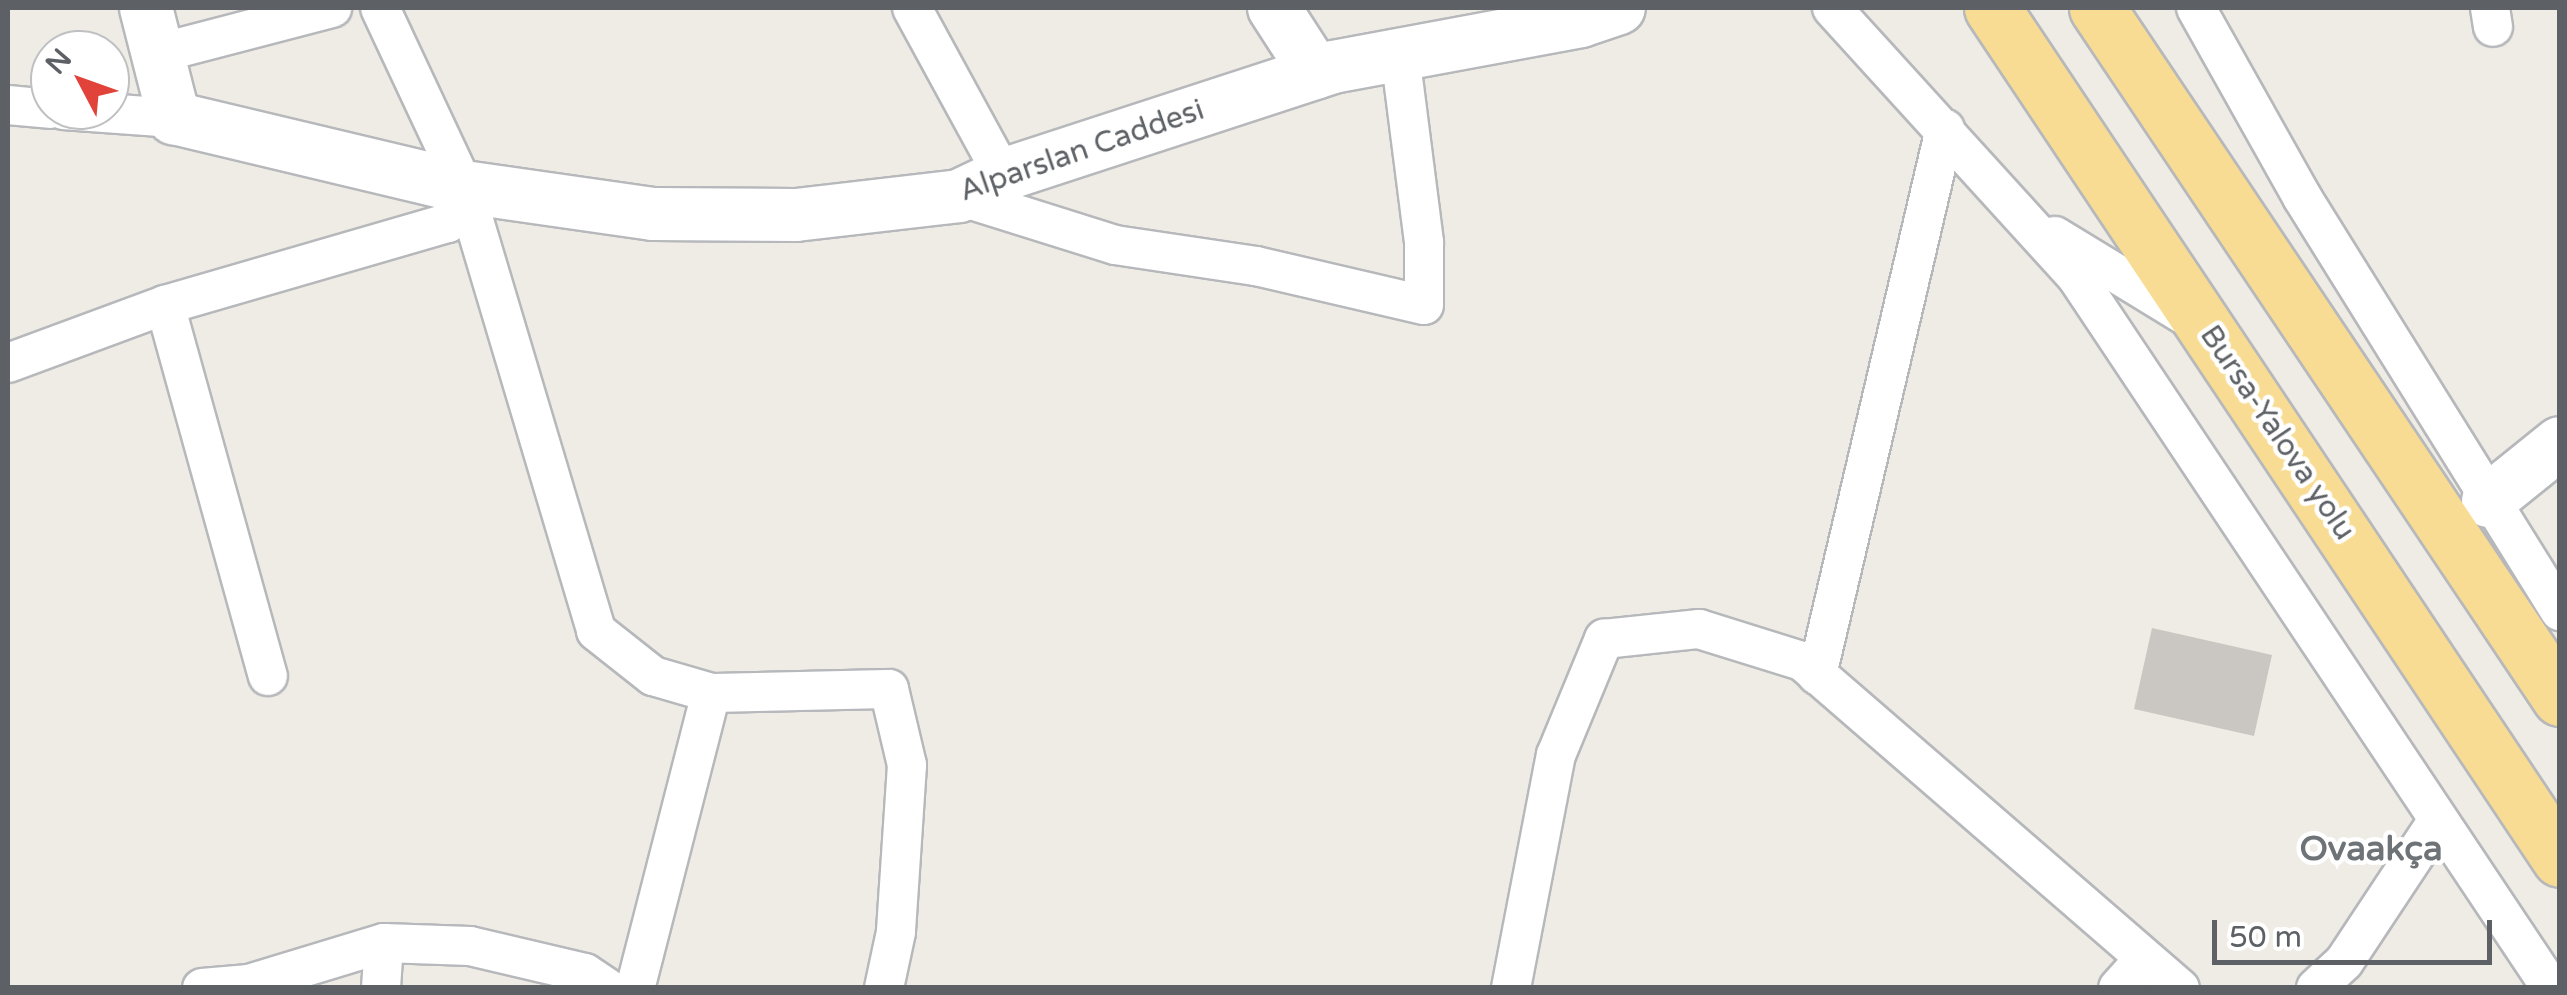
<!DOCTYPE html>
<html>
<head>
<meta charset="utf-8">
<style>
  body { margin:0 }
  #map { position:relative; width:2567px; height:995px; overflow:hidden; background:#efece5; font-family:"Varela Round",sans-serif }
  div>[style] { position:absolute }
  .building>* { inset:0; background:#cac7c2 }
  .roads { filter:drop-shadow(2px 0 #b6b8bb) drop-shadow(-2px 0 #b6b8bb) drop-shadow(0 2px #b6b8bb) drop-shadow(0 -2px #b6b8bb) }
  .street>* { height:38px; margin:-19px; padding:0 19px; transform-origin:19px; border-radius:19px; background:#fff }
  .secondary>* { height:52px; margin:-26px; padding:0 26px; transform-origin:26px; border-radius:26px; background:#fff }
  .highway>* { height:55px; margin:-27.5px; padding:0 27.5px; transform-origin:27.5px; border-radius:27.5px; background:#f8dc93 }
  span { translate:-50% -50%; white-space:nowrap; text-align:center; line-height:1.15; -webkit-text-stroke:9px #fff; paint-order:stroke }
  .street-label { font-size:30px; color:#5d6165 }
  .quarter-label { font-size:35px; color:#6e7377; font-weight:700 }
  .frame { position:absolute; inset:0; border:10px solid #5d6165; pointer-events:none }
  .north { position:absolute; left:30px; top:30px; width:100px; height:100px; box-sizing:border-box; background:#fff; border:2px solid #bec0c1; border-radius:50%; rotate:311deg; font-size:28px; font-weight:700; line-height:40px; text-align:center; color:#5d6165 }
  .north::after { content:''; display:block; margin:auto; width:35px; height:45px; background:#e14239; clip-path:polygon(50% 0,100% 100%,50% 72%,0 100%) }
  .scale { position:absolute; left:2212px; top:920px; width:280px; height:45px; box-sizing:border-box; border:5px solid #5d6165; border-top:0; padding-left:12px; font-size:30px; line-height:35px; white-space:nowrap; color:#5d6165; -webkit-text-stroke:8px #fff; paint-order:stroke }
</style>
</head>
<body>
<div id="map">
  <div class="building">
    <div style="clip-path:polygon(2152px 628px,2272px 655px,2254px 736px,2134px 709px)"></div>
  </div>
  <div class="roads">
    <div class="street">
      <div style="left:380px;top:8px;width:198px;rotate:64.9deg"></div>
      <div style="left:912px;top:8px;width:190px;rotate:61.4deg"></div>
      <div style="left:1832px;top:8px;width:362px;rotate:47.7deg"></div>
      <div style="left:2076px;top:276px;width:856px;rotate:56.29deg"></div>
      <div style="left:2196px;top:8px;width:217px;rotate:60.7deg"></div>
      <div style="left:2302px;top:197px;width:488px;rotate:58.1deg"></div>
      <div style="left:2490px;top:8px;width:19px;rotate:81deg"></div>
      <div style="left:159px;top:53px;width:179px;rotate:-14.6deg"></div>
      <div style="left:8px;top:105px;width:42px;rotate:5.4deg"></div>
      <div style="left:63px;top:110px;width:111px;rotate:4.1deg"></div>
      <div style="left:959px;top:196px;width:164px;rotate:17.4deg"></div>
      <div style="left:1115px;top:245px;width:143px;rotate:8.5deg"></div>
      <div style="left:1256px;top:266px;width:172px;rotate:13.1deg"></div>
      <div style="left:1424px;top:305px;width:63px;rotate:-90deg"></div>
      <div style="left:1424px;top:242px;width:189px;rotate:-97.3deg"></div>
      <div style="left:2055px;top:236px;width:159px;rotate:31.4deg"></div>
      <div style="left:165px;top:305px;width:385px;rotate:74.5deg"></div>
      <div style="left:8px;top:363px;width:167px;rotate:-20.3deg"></div>
      <div style="left:165px;top:305px;width:295px;rotate:-16.2deg"></div>
      <div style="left:448px;top:223px;width:39px;rotate:-66deg"></div>
      <div style="left:464px;top:187px;width:463px;rotate:73.4deg"></div>
      <div style="left:596px;top:631px;width:73px;rotate:38.3deg"></div>
      <div style="left:653px;top:676px;width:60px;rotate:16.3deg"></div>
      <div style="left:711px;top:693px;width:305px;rotate:104.4deg"></div>
      <div style="left:1817px;top:675px;width:561px;rotate:-76.81deg"></div>
      <div style="left:711px;top:693px;width:178px;rotate:-1.3deg"></div>
      <div style="left:889px;top:689px;width:78px;rotate:76.7deg"></div>
      <div style="left:907px;top:765px;width:167px;rotate:93.8deg"></div>
      <div style="left:896px;top:932px;width:57px;rotate:102.1deg"></div>
      <div style="left:202px;top:988px;width:47px;rotate:-4.9deg"></div>
      <div style="left:249px;top:984px;width:141px;rotate:-16.9deg"></div>
      <div style="left:384px;top:943px;width:86px;rotate:2deg"></div>
      <div style="left:470px;top:946px;width:118px;rotate:13.2deg"></div>
      <div style="left:585px;top:973px;width:27px;rotate:34deg"></div>
      <div style="left:381px;top:988px;width:45px;rotate:-86.2deg"></div>
      <div style="left:1511px;top:988px;width:237px;rotate:-79.1deg"></div>
      <div style="left:1556px;top:755px;width:126px;rotate:-67.5deg"></div>
      <div style="left:1604px;top:639px;width:96px;rotate:-6deg"></div>
      <div style="left:1699px;top:629px;width:108px;rotate:17.3deg"></div>
      <div style="left:1802px;top:661px;width:500px;rotate:40.9deg"></div>
      <div style="left:2118px;top:988px;width:39px;rotate:-48deg"></div>
      <div style="left:2316px;top:988px;width:38px;rotate:-43deg"></div>
      <div style="left:2344px;top:962px;width:170px;rotate:-56.5deg"></div>
    </div>
    <div class="secondary">
      <div style="left:146px;top:8px;width:114px;rotate:75.7deg"></div>
      <div style="left:174px;top:118px;width:298px;rotate:13.4deg"></div>
      <div style="left:464px;top:187px;width:191px;rotate:8.1deg"></div>
      <div style="left:653px;top:214px;width:143px;rotate:0.4deg"></div>
      <div style="left:796px;top:215px;width:164px;rotate:-6.6deg"></div>
      <div style="left:959px;top:196px;width:49px;rotate:-25.5deg"></div>
      <div style="left:1003px;top:175px;width:347px;rotate:-18.1deg"></div>
      <div style="left:1333px;top:67px;width:252px;rotate:-10.5deg"></div>
      <div style="left:1581px;top:21px;width:40px;rotate:-18.9deg"></div>
      <div style="left:1274px;top:8px;width:77px;rotate:57.1deg"></div>
      <div style="left:2488px;top:501px;width:92px;rotate:-38.9deg"></div>
    </div>
    <div class="highway">
      <div style="left:1992px;top:8px;width:1023px;rotate:56.28deg"></div>
      <div style="left:2097px;top:8px;width:831px;rotate:56.14deg"></div>
    </div>
  </div>
  <div class="street-label">
    <span style="left:1082px;top:151px;rotate:-19deg">Alparslan Caddesi</span>
    <span style="left:2277px;top:433px;rotate:56deg">Bursa-Yalova yolu</span>
  </div>
  <div class="quarter-label">
    <span style="left:2371px;top:849px">Ovaakça</span>
  </div>
  <div class="frame"></div>
  <div class="north">N</div>
  <div class="scale">50 m</div>
</div>
</body>
</html>
